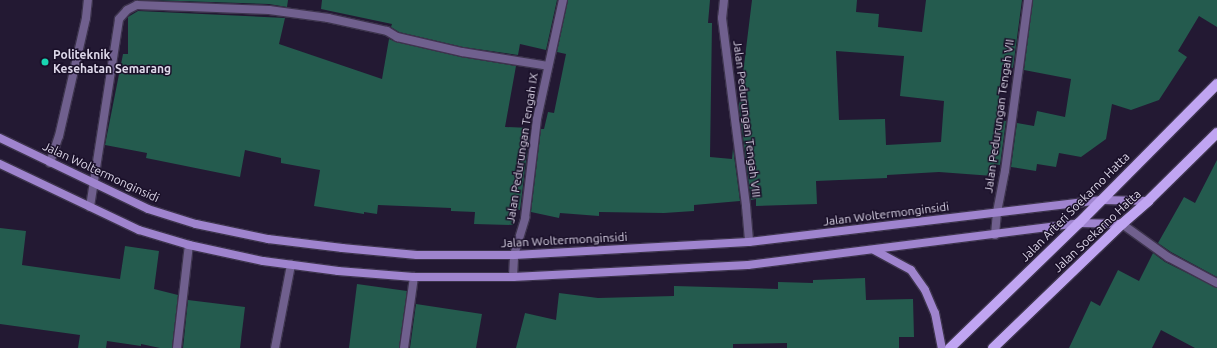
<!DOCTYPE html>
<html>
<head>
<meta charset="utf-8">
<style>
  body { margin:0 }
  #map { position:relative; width:1217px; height:348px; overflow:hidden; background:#231933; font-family:Ubuntu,sans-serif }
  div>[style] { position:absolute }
  .building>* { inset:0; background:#245b4e }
  .roads { filter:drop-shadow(1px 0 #3d344d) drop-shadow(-1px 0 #3d344d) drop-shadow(0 1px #3d344d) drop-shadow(0 -1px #3d344d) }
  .lane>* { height:8px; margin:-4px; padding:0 4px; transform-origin:4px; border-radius:4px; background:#70608e }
  .street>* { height:8px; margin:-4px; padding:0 4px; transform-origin:4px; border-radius:4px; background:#70608e }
  .secondary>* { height:8px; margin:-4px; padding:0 4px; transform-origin:4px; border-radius:4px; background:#9f84ce }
  .primary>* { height:10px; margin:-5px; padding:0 5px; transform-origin:5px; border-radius:5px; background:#c0a5f2 }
  .dots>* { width:11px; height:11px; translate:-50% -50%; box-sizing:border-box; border:2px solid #1a1029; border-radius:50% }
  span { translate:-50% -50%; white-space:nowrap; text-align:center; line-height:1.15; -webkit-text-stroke:3px #1a1029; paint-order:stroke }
  .poi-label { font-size:12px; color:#ded8ea; font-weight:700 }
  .left { translate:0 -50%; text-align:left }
  .street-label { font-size:12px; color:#ded8ea }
</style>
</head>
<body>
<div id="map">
  <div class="building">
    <div style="clip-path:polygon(150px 0,288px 0,287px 7px,269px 4px)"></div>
    <div style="clip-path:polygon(322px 0,557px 0,546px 50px,520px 44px,518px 55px,463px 47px,399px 32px,391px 27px,392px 24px,321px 9px)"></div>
    <div style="clip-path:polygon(568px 0,710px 0,708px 23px,712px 23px,710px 157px,732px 159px,733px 148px,740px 201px,694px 205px,694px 211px,664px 213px,599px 212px,599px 216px,560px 213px,559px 218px,531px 212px,541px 129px,544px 129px,548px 112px,554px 113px,566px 54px,557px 52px)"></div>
    <div style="clip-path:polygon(evenodd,752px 0,857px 0,856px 12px,879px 14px,878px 27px,922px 32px,926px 0,1022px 0,1013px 68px,1002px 65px,997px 120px,1006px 121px,1000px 165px,994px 164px,993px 176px,939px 172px,887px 175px,887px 178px,816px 181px,817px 204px,756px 206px,756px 199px,751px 200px,739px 106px,752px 0,836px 51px,904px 56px,900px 96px,944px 101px,941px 142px,886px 145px,885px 119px,839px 120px,836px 51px)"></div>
    <div style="clip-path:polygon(1033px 0,1217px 0,1217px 27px,1199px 16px,1178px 51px,1187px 57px,1159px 100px,1131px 110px,1112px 104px,1106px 139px,1081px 157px,1059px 153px,1056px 167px,1037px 164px,1036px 171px,1011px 167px,1017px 123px,1034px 126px,1037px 111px,1065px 117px,1071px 79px,1024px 70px)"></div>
    <div style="clip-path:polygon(138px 11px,285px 18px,279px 44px,382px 79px,389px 39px,396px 42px,461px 57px,516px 66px,505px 127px,530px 128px,520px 210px,515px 209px,514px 225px,474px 224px,475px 212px,451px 211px,451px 208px,378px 205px,377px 214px,364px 212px,364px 214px,314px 206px,320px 170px,281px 163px,281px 158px,245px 150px,240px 177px,146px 158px,147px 153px,105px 145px,123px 54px,128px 54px,128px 17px)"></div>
    <div style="clip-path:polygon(1217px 160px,1217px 277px,1171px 252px,1158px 243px,1184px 197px,1195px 203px)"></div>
    <div style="clip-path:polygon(0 228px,26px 231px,22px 265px,120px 279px,125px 246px,159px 251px,154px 289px,178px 295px,172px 348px,160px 348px,141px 344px,141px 346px,107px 341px,106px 348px,78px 348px,80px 335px,0 324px)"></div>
    <div style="clip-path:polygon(1153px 253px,1165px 262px,1217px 288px,1217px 348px,1195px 348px,1161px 330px,1152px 348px,1069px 348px,1091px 301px,1100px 306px,1118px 270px,1139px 281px)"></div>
    <div style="clip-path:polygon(865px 278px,866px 300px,913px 299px,914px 337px,899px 337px,899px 348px,787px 348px,787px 343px,733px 344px,733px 348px,516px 348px,525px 313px,556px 320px,559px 293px,598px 298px,674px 296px,674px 286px,778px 289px,778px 282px,813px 283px,813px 280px)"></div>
    <div style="clip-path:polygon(357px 284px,407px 291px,399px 348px,349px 348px)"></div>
    <div style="clip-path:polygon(188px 300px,245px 307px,240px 348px,183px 348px)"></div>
    <div style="clip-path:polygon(416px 304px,482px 314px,476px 348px,410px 348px)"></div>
  </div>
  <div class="roads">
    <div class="lane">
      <div style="left:50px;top:163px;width:28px;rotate:-72deg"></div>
      <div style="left:59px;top:136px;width:121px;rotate:-77.1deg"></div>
      <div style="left:86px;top:18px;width:18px;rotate:-84deg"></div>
      <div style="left:275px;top:348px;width:85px;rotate:-79.1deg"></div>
    </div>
    <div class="street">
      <div style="left:724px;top:0;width:18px;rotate:96deg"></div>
      <div style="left:722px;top:18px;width:190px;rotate:82.7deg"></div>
      <div style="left:746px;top:206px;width:36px;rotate:85deg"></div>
      <div style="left:90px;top:207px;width:190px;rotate:-81.2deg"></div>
      <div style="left:119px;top:19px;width:12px;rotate:-48deg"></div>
      <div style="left:127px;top:10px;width:11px;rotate:-27deg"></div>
      <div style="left:137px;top:5px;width:132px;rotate:2.2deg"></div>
      <div style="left:269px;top:10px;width:60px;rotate:7.7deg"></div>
      <div style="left:328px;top:18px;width:60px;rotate:12.4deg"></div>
      <div style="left:387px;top:31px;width:12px;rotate:31deg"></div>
      <div style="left:397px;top:37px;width:67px;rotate:13deg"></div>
      <div style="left:462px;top:52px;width:87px;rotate:9.2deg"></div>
      <div style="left:1122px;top:224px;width:57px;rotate:35.7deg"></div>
      <div style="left:1168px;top:257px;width:55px;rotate:28deg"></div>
      <div style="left:995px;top:235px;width:23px;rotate:-85deg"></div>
      <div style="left:997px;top:212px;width:42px;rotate:-79deg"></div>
      <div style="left:1005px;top:171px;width:173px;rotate:-82.3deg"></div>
      <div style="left:513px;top:277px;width:22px;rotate:-87deg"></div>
      <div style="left:514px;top:255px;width:39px;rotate:-73deg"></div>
      <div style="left:525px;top:218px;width:100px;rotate:-83.1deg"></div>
      <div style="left:537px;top:119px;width:122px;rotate:-77.7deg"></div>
      <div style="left:177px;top:348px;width:104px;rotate:-83.4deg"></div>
      <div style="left:404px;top:348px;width:72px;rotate:-82deg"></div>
    </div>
    <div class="secondary">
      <div style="left:0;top:138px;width:164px;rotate:25.6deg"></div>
      <div style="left:148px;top:209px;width:50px;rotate:17.4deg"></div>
      <div style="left:196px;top:224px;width:74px;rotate:11.8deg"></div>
      <div style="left:268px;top:239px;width:75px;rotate:6.9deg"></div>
      <div style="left:342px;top:248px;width:75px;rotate:5.3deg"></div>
      <div style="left:417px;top:255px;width:97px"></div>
      <div style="left:514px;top:255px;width:235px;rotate:-3.2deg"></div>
      <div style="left:749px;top:242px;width:355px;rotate:-6.8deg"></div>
      <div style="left:1102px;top:200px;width:46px;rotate:1.2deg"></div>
      <div style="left:0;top:164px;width:154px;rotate:25.4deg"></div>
      <div style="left:139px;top:230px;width:52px;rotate:16.7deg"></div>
      <div style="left:189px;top:245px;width:76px;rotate:12.2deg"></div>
      <div style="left:263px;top:261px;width:76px;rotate:7.6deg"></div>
      <div style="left:338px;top:271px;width:76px;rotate:4.5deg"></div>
      <div style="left:414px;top:277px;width:99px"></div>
      <div style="left:513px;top:277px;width:235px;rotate:-2.9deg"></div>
      <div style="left:748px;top:265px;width:334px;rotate:-7.2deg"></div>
      <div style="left:1079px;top:223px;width:43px;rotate:1.3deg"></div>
      <div style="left:874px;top:250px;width:42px;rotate:28.4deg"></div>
      <div style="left:911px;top:270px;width:24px;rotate:55deg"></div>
      <div style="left:925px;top:290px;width:25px;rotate:67deg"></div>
      <div style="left:935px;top:313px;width:36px;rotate:79deg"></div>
    </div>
    <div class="primary">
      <div style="left:950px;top:348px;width:180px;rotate:-44.1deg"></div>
      <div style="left:1079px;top:223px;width:196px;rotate:-45.2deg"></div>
      <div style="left:993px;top:348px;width:179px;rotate:-43.9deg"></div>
      <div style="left:1122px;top:224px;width:35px;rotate:-41deg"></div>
      <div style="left:1148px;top:201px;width:97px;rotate:-44.6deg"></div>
    </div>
  </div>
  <div class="dots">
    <div style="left:45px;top:62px;background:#18d5b2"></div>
  </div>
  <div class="poi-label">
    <span class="left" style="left:53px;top:62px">Politeknik<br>Kesehatan Semarang</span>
  </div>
  <div class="street-label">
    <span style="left:999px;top:116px;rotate:-82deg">Jalan Pedurungan Tengah VII</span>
    <span style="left:747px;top:119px;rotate:83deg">Jalan Pedurungan Tengah VIII</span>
    <span style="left:522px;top:148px;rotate:-81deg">Jalan Pedurungan Tengah IX</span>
    <span style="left:101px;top:172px;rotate:25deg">Jalan Woltermonginsidi</span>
    <span style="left:1075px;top:207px;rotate:-45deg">Jalan Arteri Soekarno Hatta</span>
    <span style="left:886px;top:214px;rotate:-7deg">Jalan Woltermonginsidi</span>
    <span style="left:1097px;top:231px;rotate:-43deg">Jalan Soekarno Hatta</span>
    <span style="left:564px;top:240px;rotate:-3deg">Jalan Woltermonginsidi</span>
  </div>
</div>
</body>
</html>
